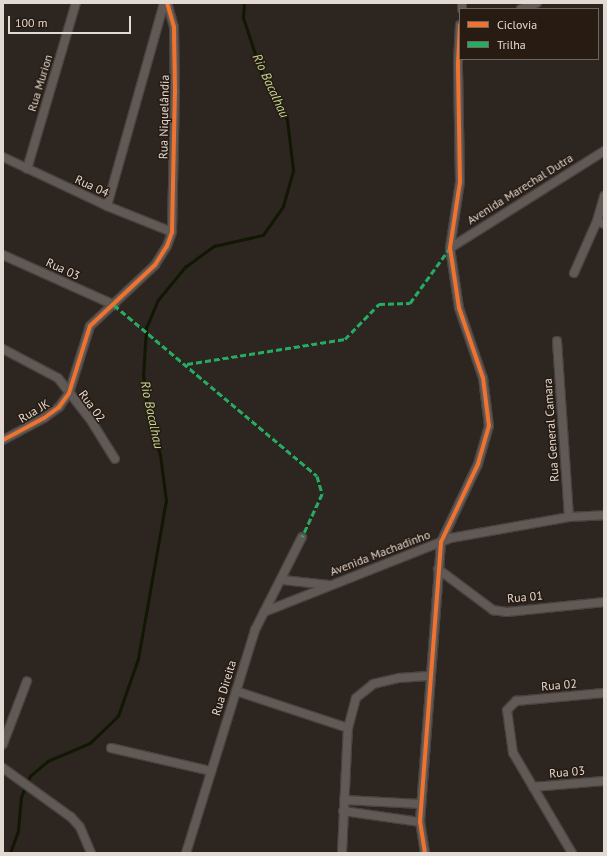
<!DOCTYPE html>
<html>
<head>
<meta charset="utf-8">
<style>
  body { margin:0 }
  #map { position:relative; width:607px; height:856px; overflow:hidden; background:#2c2520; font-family:"PT Sans",sans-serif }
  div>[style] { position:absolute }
  .stream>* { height:2.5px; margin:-1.25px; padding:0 1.25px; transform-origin:1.25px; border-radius:1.25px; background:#111703 }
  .roads { filter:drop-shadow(1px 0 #49423e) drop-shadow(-1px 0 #49423e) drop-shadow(0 1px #49423e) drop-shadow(0 -1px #49423e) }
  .street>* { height:8px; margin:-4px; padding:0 4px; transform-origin:4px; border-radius:4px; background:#605956 }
  .quiet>* { height:3px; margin-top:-1.5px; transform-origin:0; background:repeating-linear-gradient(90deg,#26ab63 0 6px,transparent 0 9px) }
  .cycleway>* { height:4px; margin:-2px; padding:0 2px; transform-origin:2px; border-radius:2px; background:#ef722f }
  span { translate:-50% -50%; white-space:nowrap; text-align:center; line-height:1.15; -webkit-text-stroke:3px #271b12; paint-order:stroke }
  .street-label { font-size:12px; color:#e2d9d3 }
  .water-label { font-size:13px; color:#c2d997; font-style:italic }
  .frame { position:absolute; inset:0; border:4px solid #e2d9d3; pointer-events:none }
  .legend { position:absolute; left:459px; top:8px; width:140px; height:52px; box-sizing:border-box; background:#271b12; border:1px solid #72675f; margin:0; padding:5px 7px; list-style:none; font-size:12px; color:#e2d9d3 }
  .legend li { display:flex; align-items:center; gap:8px; height:20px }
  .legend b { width:20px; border:1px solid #72675f }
  .scale { position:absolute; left:8px; top:16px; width:123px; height:18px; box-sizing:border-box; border:2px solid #e2d9d3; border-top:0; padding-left:5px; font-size:12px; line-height:14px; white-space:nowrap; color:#e2d9d3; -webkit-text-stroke:3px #271b12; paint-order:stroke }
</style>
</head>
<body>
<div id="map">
  <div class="stream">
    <div style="left:10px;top:853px;width:23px;rotate:-70deg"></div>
    <div style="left:18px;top:831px;width:34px;rotate:-85deg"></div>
    <div style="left:21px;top:797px;width:23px;rotate:-67deg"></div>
    <div style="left:30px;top:776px;width:23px;rotate:-40deg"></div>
    <div style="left:48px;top:761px;width:46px;rotate:-23.2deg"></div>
    <div style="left:90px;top:743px;width:39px;rotate:-44deg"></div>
    <div style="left:118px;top:716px;width:60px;rotate:-70.7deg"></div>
    <div style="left:138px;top:659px;width:160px;rotate:-80deg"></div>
    <div style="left:166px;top:501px;width:46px;rotate:-97.4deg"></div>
    <div style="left:160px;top:455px;width:42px;rotate:-106.7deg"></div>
    <div style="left:148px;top:415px;width:38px;rotate:-97deg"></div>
    <div style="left:143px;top:377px;width:49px;rotate:-86.5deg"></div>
    <div style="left:146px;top:328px;width:30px;rotate:-67deg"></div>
    <div style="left:158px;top:300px;width:43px;rotate:-50.7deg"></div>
    <div style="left:185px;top:267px;width:36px;rotate:-36deg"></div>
    <div style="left:214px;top:246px;width:50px;rotate:-12.7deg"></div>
    <div style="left:263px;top:235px;width:35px;rotate:-55deg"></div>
    <div style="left:283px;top:206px;width:37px;rotate:-74deg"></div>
    <div style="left:293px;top:170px;width:50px;rotate:-96.8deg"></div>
    <div style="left:287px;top:120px;width:55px;rotate:-118.4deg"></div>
    <div style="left:261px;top:72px;width:57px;rotate:-108.4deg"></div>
    <div style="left:243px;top:18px;width:15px;rotate:-86deg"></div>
  </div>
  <div class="roads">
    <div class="street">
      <div style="left:462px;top:9px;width:6px;rotate:-90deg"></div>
      <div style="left:521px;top:9px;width:17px;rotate:-21deg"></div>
      <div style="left:3px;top:157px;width:115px;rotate:25.2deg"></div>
      <div style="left:107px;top:206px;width:70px;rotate:21.8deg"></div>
      <div style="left:27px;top:169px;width:173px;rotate:-73.6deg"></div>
      <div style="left:107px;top:206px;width:211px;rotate:-74.3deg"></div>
      <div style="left:597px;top:221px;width:8px;rotate:23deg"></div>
      <div style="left:450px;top:248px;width:182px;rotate:-32.2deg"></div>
      <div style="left:3px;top:255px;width:122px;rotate:24.2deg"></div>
      <div style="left:574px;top:273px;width:57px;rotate:-66.1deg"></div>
      <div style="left:597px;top:221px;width:26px;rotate:-74deg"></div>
      <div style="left:557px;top:341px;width:176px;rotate:86.1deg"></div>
      <div style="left:3px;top:349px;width:62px;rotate:27.8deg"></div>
      <div style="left:58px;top:378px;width:52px;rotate:52deg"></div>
      <div style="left:90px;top:419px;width:47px;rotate:58deg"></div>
      <div style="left:3px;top:440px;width:47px;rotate:-28.2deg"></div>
      <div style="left:44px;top:418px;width:19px;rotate:-36deg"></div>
      <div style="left:59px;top:407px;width:17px;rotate:-54deg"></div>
      <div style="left:69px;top:393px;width:70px;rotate:-72.6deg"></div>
      <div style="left:90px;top:326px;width:89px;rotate:-43.2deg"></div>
      <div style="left:155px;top:265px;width:22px;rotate:-58deg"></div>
      <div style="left:167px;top:246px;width:15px;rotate:-70deg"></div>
      <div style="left:172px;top:232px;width:140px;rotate:-88.8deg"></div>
      <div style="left:175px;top:92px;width:65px;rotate:-90.9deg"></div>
      <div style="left:174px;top:27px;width:25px;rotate:-106deg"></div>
      <div style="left:438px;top:569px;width:69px;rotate:36.7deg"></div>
      <div style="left:493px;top:610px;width:14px;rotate:8deg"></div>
      <div style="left:507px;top:612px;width:98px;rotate:-5.9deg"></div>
      <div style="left:283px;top:580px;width:46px;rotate:6.2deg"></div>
      <div style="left:264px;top:612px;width:201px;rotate:-21.6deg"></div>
      <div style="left:451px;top:538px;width:120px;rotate:-10.1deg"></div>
      <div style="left:569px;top:517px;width:35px;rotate:-3deg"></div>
      <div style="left:236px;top:691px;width:118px;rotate:18.3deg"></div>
      <div style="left:3px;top:744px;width:67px;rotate:-69.1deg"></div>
      <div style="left:111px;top:748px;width:103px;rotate:13deg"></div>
      <div style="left:3px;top:768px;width:84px;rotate:35.8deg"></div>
      <div style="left:71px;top:817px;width:13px;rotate:48deg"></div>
      <div style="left:80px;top:827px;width:28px;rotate:67deg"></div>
      <div style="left:533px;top:787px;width:71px;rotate:-4.8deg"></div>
      <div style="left:344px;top:800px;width:77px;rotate:3deg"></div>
      <div style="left:343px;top:811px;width:78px;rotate:8.1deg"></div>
      <div style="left:186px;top:853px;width:233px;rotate:-72.8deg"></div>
      <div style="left:255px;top:630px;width:104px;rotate:-63.2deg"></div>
      <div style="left:342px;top:853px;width:125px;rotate:-87.3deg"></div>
      <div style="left:348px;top:728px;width:31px;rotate:-75deg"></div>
      <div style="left:356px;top:698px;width:22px;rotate:-39deg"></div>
      <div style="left:373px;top:684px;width:27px;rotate:-13deg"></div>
      <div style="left:399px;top:678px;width:29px;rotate:-4deg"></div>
      <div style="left:425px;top:853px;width:31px;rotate:-99deg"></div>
      <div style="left:420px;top:822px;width:281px;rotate:-85.7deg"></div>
      <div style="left:441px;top:542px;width:86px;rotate:-64.6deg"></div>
      <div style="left:478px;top:464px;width:40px;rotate:-74deg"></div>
      <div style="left:489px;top:426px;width:48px;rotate:-97.1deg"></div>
      <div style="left:483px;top:378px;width:74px;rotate:-108.9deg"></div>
      <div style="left:459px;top:308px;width:61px;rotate:-98.5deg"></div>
      <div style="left:450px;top:248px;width:67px;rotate:-81.4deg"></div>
      <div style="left:460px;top:182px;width:119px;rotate:-91deg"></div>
      <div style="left:458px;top:63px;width:38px;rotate:-87deg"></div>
      <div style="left:572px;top:853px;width:116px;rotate:-120.5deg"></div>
      <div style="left:513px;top:753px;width:43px;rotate:-97.9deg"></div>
      <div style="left:507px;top:710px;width:13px;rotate:-45deg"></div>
      <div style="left:516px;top:701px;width:88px;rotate:-5.2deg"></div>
    </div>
  </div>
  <div class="quiet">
    <div style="left:114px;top:305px;width:265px;rotate:40.1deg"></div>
    <div style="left:317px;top:476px;width:19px;rotate:74deg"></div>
    <div style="left:322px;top:494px;width:47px;rotate:114.9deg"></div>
    <div style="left:187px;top:364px;width:160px;rotate:-9deg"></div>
    <div style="left:345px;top:339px;width:49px;rotate:-45.8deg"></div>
    <div style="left:379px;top:304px;width:31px;rotate:-2deg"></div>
    <div style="left:410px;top:303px;width:68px;rotate:-54deg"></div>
  </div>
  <div class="cycleway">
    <div style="left:3px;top:440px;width:47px;rotate:-28.2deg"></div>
    <div style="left:44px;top:418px;width:19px;rotate:-36deg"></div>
    <div style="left:59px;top:407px;width:17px;rotate:-54deg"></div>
    <div style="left:69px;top:393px;width:70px;rotate:-72.6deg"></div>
    <div style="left:90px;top:326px;width:89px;rotate:-43.2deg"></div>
    <div style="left:155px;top:265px;width:22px;rotate:-58deg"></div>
    <div style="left:167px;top:246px;width:15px;rotate:-70deg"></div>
    <div style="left:172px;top:232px;width:140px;rotate:-88.8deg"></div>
    <div style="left:175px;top:92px;width:65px;rotate:-90.9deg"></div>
    <div style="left:174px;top:27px;width:25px;rotate:-106deg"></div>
    <div style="left:425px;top:853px;width:31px;rotate:-99deg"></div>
    <div style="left:420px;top:822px;width:281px;rotate:-85.7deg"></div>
    <div style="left:441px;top:542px;width:86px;rotate:-64.6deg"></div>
    <div style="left:478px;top:464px;width:40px;rotate:-74deg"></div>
    <div style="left:489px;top:426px;width:48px;rotate:-97.1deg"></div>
    <div style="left:483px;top:378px;width:74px;rotate:-108.9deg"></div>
    <div style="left:459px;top:308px;width:61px;rotate:-98.5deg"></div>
    <div style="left:450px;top:248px;width:67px;rotate:-81.4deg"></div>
    <div style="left:460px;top:182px;width:119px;rotate:-91deg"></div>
    <div style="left:458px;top:63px;width:38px;rotate:-87deg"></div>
  </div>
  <div class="street-label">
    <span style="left:40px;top:83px;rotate:-73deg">Rua Murion</span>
    <span style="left:164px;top:117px;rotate:-89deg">Rua Niquelândia</span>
    <span style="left:92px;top:186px;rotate:25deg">Rua 04</span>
    <span style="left:520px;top:189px;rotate:-32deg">Avenida Marechal Dutra</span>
    <span style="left:63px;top:269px;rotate:25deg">Rua 03</span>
    <span style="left:92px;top:406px;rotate:54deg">Rua 02</span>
    <span style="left:34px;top:411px;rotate:-31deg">Rua JK</span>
    <span style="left:551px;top:430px;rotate:-94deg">Rua General Camara</span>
    <span style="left:380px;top:553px;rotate:-21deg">Avenida Machadinho</span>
    <span style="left:525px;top:597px;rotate:-5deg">Rua 01</span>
    <span style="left:559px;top:685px;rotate:-5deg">Rua 02</span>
    <span style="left:224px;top:688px;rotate:-73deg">Rua Direita</span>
    <span style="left:567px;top:772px;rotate:-5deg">Rua 03</span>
  </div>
  <div class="water-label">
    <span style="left:270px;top:86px;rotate:65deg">Rio Bacalhau</span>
    <span style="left:151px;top:415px;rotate:78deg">Rio Bacalhau</span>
  </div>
  <div class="frame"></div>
  <ul class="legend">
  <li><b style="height:5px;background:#ef722f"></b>Ciclovia</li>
  <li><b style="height:5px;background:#26ab63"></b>Trilha</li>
  </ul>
  <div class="scale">100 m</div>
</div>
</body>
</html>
